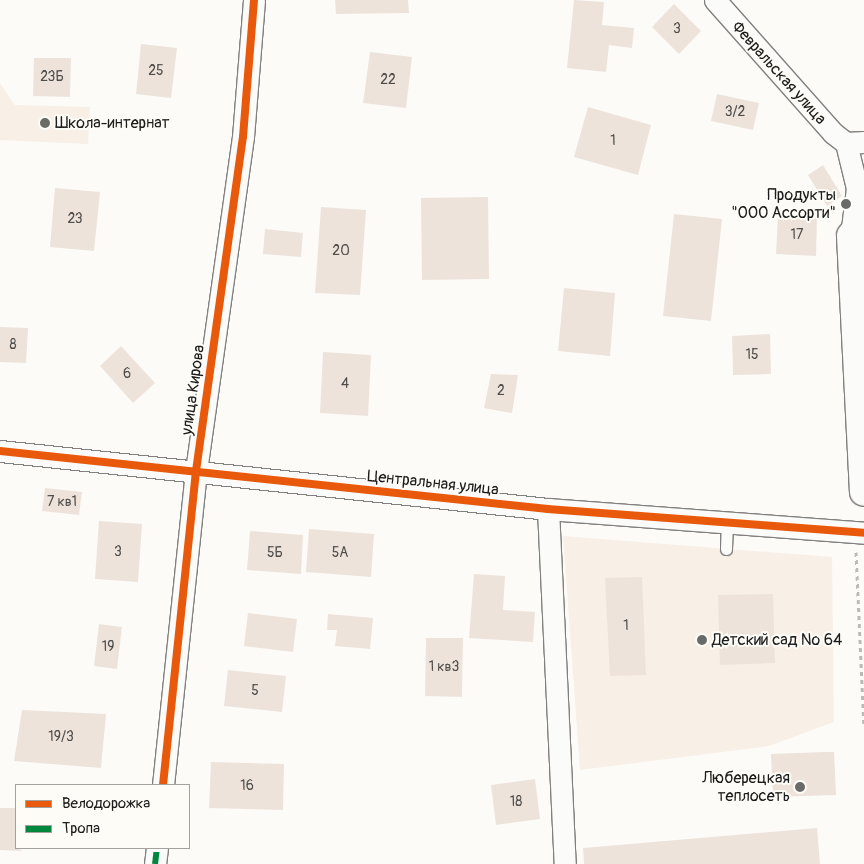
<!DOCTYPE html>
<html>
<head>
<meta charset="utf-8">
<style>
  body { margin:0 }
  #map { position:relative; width:864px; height:864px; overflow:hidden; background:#fcfbf8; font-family:Pangolin,sans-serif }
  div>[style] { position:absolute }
  .built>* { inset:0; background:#f8efe7 }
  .building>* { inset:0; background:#ede3db }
  .path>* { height:3px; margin-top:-1.5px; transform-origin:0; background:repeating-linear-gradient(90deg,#bbbab8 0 4px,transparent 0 8px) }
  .roads { filter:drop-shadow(1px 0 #81807f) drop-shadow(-1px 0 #81807f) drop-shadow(0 1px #81807f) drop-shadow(0 -1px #81807f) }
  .lane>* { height:11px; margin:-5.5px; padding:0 5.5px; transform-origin:5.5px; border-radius:5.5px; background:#fbfbf9 }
  .street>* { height:21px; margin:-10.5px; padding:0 10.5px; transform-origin:10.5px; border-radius:10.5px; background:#fbfbf9 }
  .secondary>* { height:28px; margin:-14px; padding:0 14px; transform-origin:14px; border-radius:14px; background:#fbfbf9 }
  .quiet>* { height:6px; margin-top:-3px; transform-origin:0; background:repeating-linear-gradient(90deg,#00873e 0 12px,transparent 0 18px) }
  .cycleway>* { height:8px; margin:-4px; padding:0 4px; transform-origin:4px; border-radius:4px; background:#e8590c }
  .dots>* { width:14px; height:14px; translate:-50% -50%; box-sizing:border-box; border:2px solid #fdfcf7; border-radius:50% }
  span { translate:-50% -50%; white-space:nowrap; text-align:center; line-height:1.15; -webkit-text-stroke:4px #fdfcf7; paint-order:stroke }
  .number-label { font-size:14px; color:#504e4c }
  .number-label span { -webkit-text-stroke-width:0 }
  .street-label { font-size:16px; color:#1c1c1c }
  .poi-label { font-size:16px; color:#1c1c1c }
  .left { translate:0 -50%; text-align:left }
  .right { translate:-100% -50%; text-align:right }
  .legend { position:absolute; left:15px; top:784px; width:175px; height:65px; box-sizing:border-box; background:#fdfcf7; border:1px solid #a3a29f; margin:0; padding:6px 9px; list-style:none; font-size:15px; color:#1c1c1c }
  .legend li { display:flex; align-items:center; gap:10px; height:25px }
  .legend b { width:25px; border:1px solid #a3a29f }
</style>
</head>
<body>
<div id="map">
  <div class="built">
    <div style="clip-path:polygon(0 83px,15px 105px,90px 107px,88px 144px,0 140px)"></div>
    <div style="clip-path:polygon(563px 536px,832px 557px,834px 722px,769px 746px,580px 770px)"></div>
  </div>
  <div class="building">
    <div style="clip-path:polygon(335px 0,408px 0,409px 13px,336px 14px)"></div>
    <div style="clip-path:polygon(574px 0,604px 2px,602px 25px,634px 28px,632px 48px,609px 45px,606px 72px,567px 68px)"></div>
    <div style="clip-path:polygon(674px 4px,701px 31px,679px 54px,652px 27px)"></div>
    <div style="clip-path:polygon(141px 44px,177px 48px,171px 98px,136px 94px)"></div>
    <div style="clip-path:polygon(370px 52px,412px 57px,406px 108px,363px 103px)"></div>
    <div style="clip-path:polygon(34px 58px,71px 58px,70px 97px,33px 96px)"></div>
    <div style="clip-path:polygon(717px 94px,759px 103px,753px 130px,711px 121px)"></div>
    <div style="clip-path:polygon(588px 107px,651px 125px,638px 175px,574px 157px)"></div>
    <div style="clip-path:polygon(823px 165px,842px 196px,827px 206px,808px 175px)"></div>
    <div style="clip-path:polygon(55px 188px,100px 192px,94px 251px,50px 247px)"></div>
    <div style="clip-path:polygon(488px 197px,489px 279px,422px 280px,421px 198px)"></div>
    <div style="clip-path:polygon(321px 207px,366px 210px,360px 295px,315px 293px)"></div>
    <div style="clip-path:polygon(674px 214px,722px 219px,711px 321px,663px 316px)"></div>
    <div style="clip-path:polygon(778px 215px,817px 217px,816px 256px,776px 254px)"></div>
    <div style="clip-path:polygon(265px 229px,303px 233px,301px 257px,263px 254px)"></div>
    <div style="clip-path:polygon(564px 288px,615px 293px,610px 356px,558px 351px)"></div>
    <div style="clip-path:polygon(0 327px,28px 328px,26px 363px,0 362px)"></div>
    <div style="clip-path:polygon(770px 334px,771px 374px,733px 375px,732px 336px)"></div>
    <div style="clip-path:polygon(121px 346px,155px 383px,133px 403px,100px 366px)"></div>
    <div style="clip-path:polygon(323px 352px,371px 355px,368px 416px,320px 413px)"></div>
    <div style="clip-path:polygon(491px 374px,518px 375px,512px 413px,484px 408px)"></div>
    <div style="clip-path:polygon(45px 488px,82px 492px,79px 515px,42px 511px)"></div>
    <div style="clip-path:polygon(99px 521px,142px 524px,138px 582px,95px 579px)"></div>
    <div style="clip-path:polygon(309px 529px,374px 534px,371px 577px,306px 572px)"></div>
    <div style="clip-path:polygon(250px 531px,303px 535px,301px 574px,247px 570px)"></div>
    <div style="clip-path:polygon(474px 574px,505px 576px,503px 610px,535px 612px,533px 642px,469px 638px)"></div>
    <div style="clip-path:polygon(642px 577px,646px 675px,610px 676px,605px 578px)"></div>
    <div style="clip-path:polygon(773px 594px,775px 663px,720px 665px,718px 595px)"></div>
    <div style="clip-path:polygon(248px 613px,297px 619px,293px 652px,244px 646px)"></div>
    <div style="clip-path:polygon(328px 614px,373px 618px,370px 649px,335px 646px,337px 630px,327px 630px)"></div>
    <div style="clip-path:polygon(99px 624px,122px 627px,117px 669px,94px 666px)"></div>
    <div style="clip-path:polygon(426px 638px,463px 638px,462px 697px,425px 696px)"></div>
    <div style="clip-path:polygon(228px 670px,286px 676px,282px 712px,224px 706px)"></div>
    <div style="clip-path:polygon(22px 710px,106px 714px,101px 768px,14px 761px)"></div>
    <div style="clip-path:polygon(825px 752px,834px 752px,836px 795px,773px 797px,771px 754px)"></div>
    <div style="clip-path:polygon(211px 762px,284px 764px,283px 810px,209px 808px)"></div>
    <div style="clip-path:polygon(535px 779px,540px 819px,496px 825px,491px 785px)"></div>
    <div style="clip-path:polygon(0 808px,16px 808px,16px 848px,23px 851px,0 850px)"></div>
    <div style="clip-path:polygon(817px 828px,820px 864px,584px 864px,583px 848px)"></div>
  </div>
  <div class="path">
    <div style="left:856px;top:552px;width:173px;rotate:87.4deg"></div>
  </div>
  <div class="roads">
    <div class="lane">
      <div style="left:726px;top:549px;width:26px;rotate:-88deg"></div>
    </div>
    <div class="street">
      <div style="left:715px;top:0;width:178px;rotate:48.4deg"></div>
      <div style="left:833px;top:133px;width:16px;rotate:38deg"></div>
      <div style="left:846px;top:143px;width:18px;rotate:-3deg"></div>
      <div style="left:846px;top:143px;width:46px;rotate:76.3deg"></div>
      <div style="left:857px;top:188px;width:48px;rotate:97.1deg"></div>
      <div style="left:0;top:451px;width:551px;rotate:6.04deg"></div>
      <div style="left:548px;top:509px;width:317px;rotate:4.3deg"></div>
      <div style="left:548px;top:509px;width:355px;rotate:87.3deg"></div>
      <div style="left:163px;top:785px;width:316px;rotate:-84deg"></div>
      <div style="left:196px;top:471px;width:337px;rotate:-82deg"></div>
      <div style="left:243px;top:137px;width:137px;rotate:-85.4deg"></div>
      <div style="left:155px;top:864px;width:16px;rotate:-83deg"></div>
    </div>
    <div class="secondary">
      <div style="left:864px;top:219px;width:21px;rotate:127deg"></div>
      <div style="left:851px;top:236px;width:256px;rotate:87.1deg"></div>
    </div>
  </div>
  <div class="quiet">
    <div style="left:155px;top:864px;width:16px;rotate:-83deg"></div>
  </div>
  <div class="cycleway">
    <div style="left:0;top:451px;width:551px;rotate:6.04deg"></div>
    <div style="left:548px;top:509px;width:317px;rotate:4.3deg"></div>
    <div style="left:163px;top:785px;width:316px;rotate:-84deg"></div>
    <div style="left:196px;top:471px;width:337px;rotate:-82deg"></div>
    <div style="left:243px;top:137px;width:137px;rotate:-85.4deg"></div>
  </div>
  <div class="dots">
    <div style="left:45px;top:123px;background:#6a6a69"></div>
    <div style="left:846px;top:204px;background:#6a6a69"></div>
    <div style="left:702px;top:640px;background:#6a6a69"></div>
    <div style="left:800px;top:787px;background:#6a6a69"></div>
  </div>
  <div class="number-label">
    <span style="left:677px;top:29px">3</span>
    <span style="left:156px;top:71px">25</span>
    <span style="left:52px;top:77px">23Б</span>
    <span style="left:388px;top:80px">22</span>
    <span style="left:735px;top:112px">3/2</span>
    <span style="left:613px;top:141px">1</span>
    <span style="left:75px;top:219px">23</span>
    <span style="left:797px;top:235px">17</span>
    <span style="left:341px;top:251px">20</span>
    <span style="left:13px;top:345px">8</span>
    <span style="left:752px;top:355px">15</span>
    <span style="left:127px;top:374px">6</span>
    <span style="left:345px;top:384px">4</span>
    <span style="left:501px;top:391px">2</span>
    <span style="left:62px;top:502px">7 кв1</span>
    <span style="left:118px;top:552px">3</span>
    <span style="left:275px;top:553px">5Б</span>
    <span style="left:340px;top:553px">5А</span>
    <span style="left:626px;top:626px">1</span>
    <span style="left:108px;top:647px">19</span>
    <span style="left:444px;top:667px">1 кв3</span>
    <span style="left:255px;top:691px">5</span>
    <span style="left:61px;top:737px">19/3</span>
    <span style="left:247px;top:786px">16</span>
    <span style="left:516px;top:802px">18</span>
  </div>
  <div class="street-label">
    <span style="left:779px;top:73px;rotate:48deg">Февральская улица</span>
    <span style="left:193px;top:390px;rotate:-82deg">улица Кирова</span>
    <span style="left:433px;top:483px;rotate:6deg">Центральная улица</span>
  </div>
  <div class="poi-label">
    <span class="left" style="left:55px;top:123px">Школа-интернат</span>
    <span class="right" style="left:836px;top:204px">Продукты<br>"ООО Ассорти"</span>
    <span class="left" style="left:712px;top:640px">Детский сад № 64</span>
    <span class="right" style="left:790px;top:787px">Люберецкая<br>теплосеть</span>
  </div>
  <ul class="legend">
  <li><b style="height:6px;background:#e8590c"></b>Велодорожка</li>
  <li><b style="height:6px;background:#00873e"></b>Тропа</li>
  </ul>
</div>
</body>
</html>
